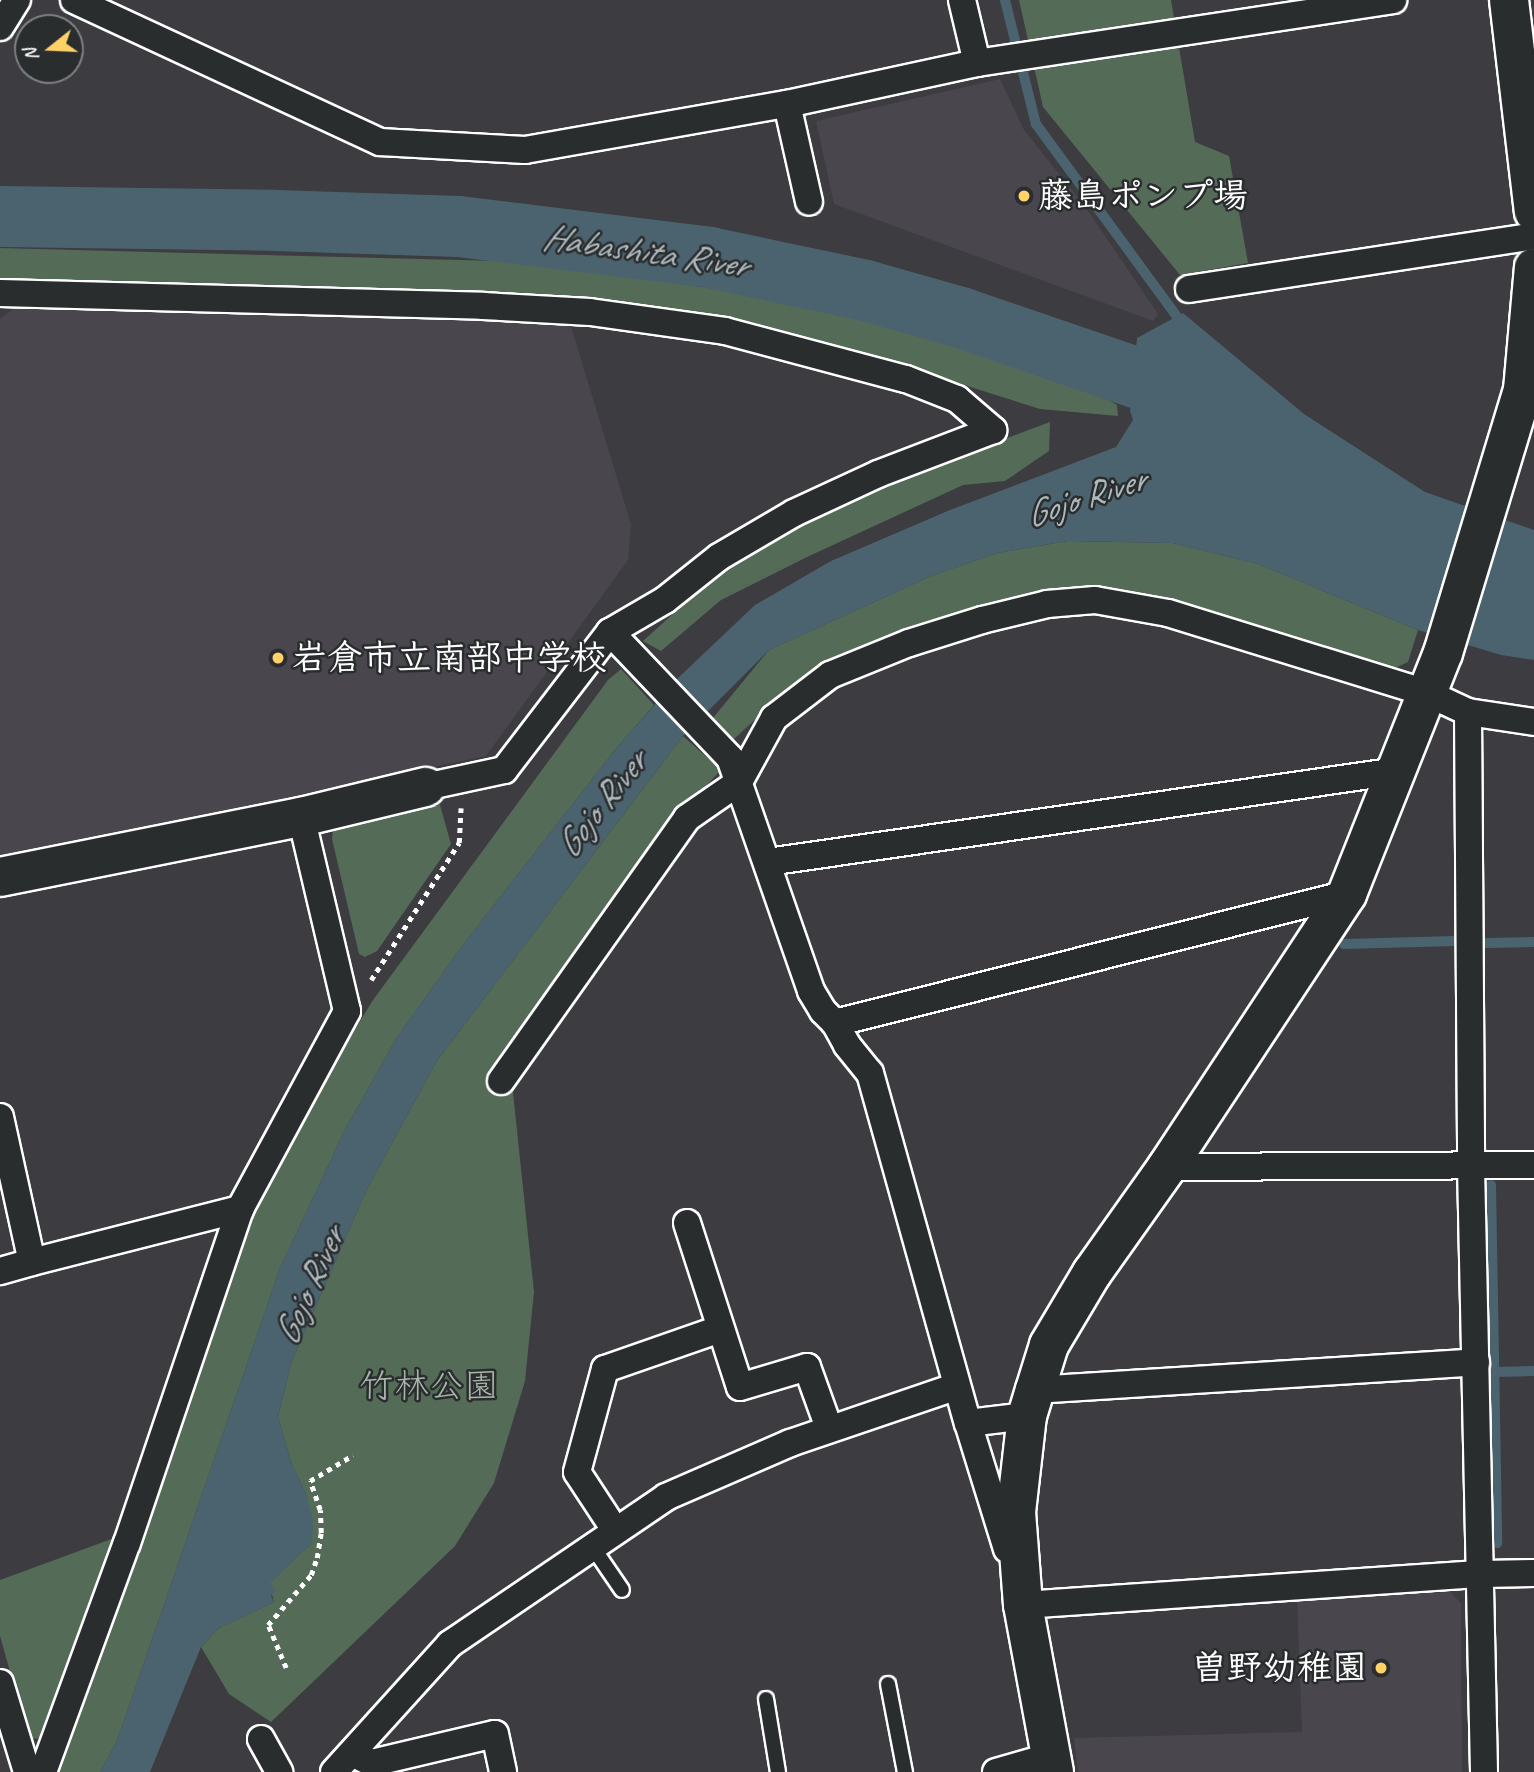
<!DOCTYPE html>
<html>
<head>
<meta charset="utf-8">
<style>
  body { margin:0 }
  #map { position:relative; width:1534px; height:1772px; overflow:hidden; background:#3c3c41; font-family:Caveat,"Klee One",sans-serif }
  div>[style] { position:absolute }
  .built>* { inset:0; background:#49464e }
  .green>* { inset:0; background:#546b57 }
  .water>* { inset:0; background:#4b636f }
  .stream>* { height:10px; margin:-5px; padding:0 5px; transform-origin:5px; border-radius:5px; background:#4b636f }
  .river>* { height:61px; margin:-30.5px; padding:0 30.5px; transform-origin:30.5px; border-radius:30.5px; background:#4b636f }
  .path>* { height:4.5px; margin-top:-2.25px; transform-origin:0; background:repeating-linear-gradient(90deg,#fff 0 5px,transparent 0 10px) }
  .roads { filter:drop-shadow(2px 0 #fff) drop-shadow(-2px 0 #fff) drop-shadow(0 2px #fff) drop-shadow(0 -2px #fff) }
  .lane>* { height:14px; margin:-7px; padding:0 7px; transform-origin:7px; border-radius:7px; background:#2a2d2e }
  .street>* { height:26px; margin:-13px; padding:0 13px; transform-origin:13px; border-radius:13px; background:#2a2d2e }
  .secondary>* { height:38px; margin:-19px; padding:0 19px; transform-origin:19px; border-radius:19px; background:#2a2d2e }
  .dots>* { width:19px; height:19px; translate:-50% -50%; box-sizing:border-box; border:4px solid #2a2d2e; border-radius:50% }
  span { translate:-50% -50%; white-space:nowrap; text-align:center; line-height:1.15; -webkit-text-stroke:5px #2a2d2e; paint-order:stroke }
  .poi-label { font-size:35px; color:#fff; font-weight:700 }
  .left { translate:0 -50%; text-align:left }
  .right { translate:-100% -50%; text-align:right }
  .park-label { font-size:35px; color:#aab5ab }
  .water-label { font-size:37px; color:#aeb9be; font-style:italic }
  .north { position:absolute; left:14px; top:14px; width:70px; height:70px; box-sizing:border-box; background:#2a2d2e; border:2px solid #7f8182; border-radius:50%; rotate:252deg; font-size:19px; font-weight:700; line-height:28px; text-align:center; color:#fff }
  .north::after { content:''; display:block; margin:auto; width:24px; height:32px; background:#ffd166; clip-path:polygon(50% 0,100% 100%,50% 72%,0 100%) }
</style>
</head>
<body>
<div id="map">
  <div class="built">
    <div style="clip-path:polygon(1000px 79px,1024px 130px,1084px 205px,1158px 314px,1153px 321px,834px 204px,816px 121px)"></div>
    <div style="clip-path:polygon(14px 308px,508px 319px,570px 323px,631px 524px,628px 560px,486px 756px,0 857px,0 319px)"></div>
    <div style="clip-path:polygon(1451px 1592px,1461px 1604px,1462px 1772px,1078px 1772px,1074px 1738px,1302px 1732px,1297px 1600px)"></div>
  </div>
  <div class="green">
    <div style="clip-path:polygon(1019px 0,1171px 0,1195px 142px,1229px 156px,1248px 263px,1180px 275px,1043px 107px)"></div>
    <div style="clip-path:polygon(0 248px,534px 262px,769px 297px,915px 333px,1104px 397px,1117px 405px,1118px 416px,1040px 409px,917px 370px,641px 313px,0 284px)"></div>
    <div style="clip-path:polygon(1050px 422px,1049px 451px,1005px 481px,963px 485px,807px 557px,721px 600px,661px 651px,643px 641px,715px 576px,782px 531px,839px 501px)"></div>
    <div style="clip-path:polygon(1068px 541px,1173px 543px,1258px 564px,1418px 630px,1408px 662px,1393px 669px,1126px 593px,836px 661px,791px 686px,733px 740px,713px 718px,769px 650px,931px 576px,997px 553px)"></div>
    <div style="clip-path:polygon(621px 669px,654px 705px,614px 751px,462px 946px,396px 1039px,346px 1128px,280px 1268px,117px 1741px,100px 1772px,54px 1772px,138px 1549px,258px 1197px,282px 1149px,373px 1000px,608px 680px)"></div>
    <div style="clip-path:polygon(683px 736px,721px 770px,688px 805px,490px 1072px,512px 1083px,534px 1292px,525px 1381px,494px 1483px,455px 1546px,271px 1722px,229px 1694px,201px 1647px,219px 1628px,274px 1602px,269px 1583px,312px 1543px,306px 1494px,292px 1465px,278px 1417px,291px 1363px,366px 1191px,436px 1062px)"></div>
    <div style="clip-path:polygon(440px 805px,451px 844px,377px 951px,365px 957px,359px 954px,332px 839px,333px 831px,339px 827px)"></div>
    <div style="clip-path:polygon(117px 1537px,44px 1738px,29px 1739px,0 1636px,0 1580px)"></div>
  </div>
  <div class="water">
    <div style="clip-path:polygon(1183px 313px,1304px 414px,1425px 492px,1534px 530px,1534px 660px,1501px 655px,1418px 630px,1258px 564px,1173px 543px,1068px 541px,997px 553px,931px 576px,769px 650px,683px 736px,436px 1062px,366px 1191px,291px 1363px,278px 1417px,292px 1465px,306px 1494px,313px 1520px,312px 1543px,270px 1583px,276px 1591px,271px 1596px,274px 1602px,219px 1628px,201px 1647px,150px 1772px,100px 1772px,117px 1741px,280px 1268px,346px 1128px,396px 1039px,462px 946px,614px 751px,678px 678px,755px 605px,831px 561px,950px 510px,1116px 447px,1133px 420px,1130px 411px,1137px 338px)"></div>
  </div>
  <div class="stream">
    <div style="left:1005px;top:0;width:128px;rotate:76deg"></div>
    <div style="left:1036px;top:124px;width:250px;rotate:53.8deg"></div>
    <div style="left:1487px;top:943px;width:47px;rotate:-1.2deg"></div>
    <div style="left:1344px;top:944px;width:111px;rotate:-1.5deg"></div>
    <div style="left:1491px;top:1185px;width:358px;rotate:89deg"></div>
    <div style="left:1494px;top:1372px;width:40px;rotate:-1.4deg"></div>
  </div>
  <div class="river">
    <div style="left:0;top:216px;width:275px;rotate:0.8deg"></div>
    <div style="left:275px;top:220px;width:183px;rotate:1.9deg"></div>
    <div style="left:458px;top:226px;width:253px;rotate:7deg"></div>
    <div style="left:709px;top:257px;width:159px;rotate:11.9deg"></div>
    <div style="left:865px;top:290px;width:102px;rotate:15.9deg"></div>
    <div style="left:963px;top:318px;width:191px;rotate:18.9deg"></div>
    <div style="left:1144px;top:380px;width:72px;rotate:29.1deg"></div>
  </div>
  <div class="path">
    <div style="left:371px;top:980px;width:163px;rotate:-57.3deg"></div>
    <div style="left:459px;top:843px;width:35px;rotate:-87deg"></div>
    <div style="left:286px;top:1668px;width:47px;rotate:-112.7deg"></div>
    <div style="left:268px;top:1625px;width:66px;rotate:-49.3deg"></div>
    <div style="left:311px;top:1575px;width:18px;rotate:-71deg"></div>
    <div style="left:317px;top:1558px;width:25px;rotate:-81deg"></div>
    <div style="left:321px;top:1533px;width:23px;rotate:-92deg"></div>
    <div style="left:320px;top:1510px;width:31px;rotate:-109deg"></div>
    <div style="left:310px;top:1481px;width:50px;rotate:-31.2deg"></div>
  </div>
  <div class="roads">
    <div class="lane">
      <div style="left:592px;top:1546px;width:53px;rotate:55.7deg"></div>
      <div style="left:888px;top:1684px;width:90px;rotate:79.1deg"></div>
      <div style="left:766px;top:1699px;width:74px;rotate:80.7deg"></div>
    </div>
    <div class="street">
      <div style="left:74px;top:0;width:337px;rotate:24.9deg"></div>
      <div style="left:380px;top:142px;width:145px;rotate:3.2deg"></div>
      <div style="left:525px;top:150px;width:266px;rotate:-10deg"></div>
      <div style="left:787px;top:104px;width:194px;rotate:-12.2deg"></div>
      <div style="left:977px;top:63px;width:65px;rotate:-103.4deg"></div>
      <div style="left:0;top:27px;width:32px;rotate:-58deg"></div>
      <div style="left:977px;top:63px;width:421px;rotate:-8.6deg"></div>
      <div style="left:787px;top:104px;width:100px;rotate:77.3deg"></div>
      <div style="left:1189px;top:289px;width:349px;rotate:-8.7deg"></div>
      <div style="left:0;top:293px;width:483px;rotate:1.5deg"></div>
      <div style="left:483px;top:306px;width:107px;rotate:3.2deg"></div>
      <div style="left:590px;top:312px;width:136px;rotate:8deg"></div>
      <div style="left:725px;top:331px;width:187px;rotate:14.9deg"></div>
      <div style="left:906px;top:379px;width:55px;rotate:21.4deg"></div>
      <div style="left:957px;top:399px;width:48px;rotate:40.7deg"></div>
      <div style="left:993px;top:430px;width:123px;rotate:159.1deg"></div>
      <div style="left:878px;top:474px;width:93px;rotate:155.1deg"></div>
      <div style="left:794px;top:513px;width:87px;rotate:149.6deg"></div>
      <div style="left:719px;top:557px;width:69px;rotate:141.5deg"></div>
      <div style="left:665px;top:600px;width:64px;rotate:149.8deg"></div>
      <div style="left:610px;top:632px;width:174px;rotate:127.5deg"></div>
      <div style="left:504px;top:770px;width:81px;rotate:167.9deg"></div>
      <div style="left:610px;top:632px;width:174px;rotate:46.4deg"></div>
      <div style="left:730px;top:758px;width:247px;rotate:70.8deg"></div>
      <div style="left:811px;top:991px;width:23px;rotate:59deg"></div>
      <div style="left:823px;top:1011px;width:17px;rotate:45deg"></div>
      <div style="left:835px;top:1023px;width:25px;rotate:61deg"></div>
      <div style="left:847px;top:1045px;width:36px;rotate:51deg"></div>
      <div style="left:870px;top:1073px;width:363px;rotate:74.4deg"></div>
      <div style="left:968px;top:1423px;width:59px;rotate:-6.8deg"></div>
      <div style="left:1468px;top:712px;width:454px;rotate:89.6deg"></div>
      <div style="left:1471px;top:1166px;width:606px;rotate:88.77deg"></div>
      <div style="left:768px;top:862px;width:636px;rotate:-8.23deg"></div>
      <div style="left:835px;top:1023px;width:528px;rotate:-14.14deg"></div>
      <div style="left:501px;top:1081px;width:322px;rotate:-54.7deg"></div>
      <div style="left:687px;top:818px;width:63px;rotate:-34.7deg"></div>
      <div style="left:739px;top:782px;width:73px;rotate:-61.3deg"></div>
      <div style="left:774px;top:718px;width:71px;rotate:-37.5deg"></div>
      <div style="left:830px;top:675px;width:85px;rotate:-22.1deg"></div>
      <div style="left:909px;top:643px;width:77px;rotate:-17.5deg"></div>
      <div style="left:982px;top:620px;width:67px;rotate:-13.8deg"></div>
      <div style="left:1047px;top:604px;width:48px;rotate:-4.8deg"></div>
      <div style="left:1095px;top:600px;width:74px;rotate:10.1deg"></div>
      <div style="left:1168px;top:613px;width:271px;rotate:17.2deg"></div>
      <div style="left:1427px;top:693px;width:45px;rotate:24.9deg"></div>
      <div style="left:1468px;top:712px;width:67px;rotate:8.6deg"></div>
      <div style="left:0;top:1117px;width:148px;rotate:77.6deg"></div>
      <div style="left:32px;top:1262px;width:33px;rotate:164deg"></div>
      <div style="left:1167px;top:1167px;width:367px;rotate:-0.3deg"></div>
      <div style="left:687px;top:1223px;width:172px;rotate:72.1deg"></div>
      <div style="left:740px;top:1387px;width:70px;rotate:-16.6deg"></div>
      <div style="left:807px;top:1367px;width:65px;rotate:70.2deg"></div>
      <div style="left:32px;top:1262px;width:215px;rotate:-14.3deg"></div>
      <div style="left:1035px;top:1390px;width:442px;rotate:-3.6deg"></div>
      <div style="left:968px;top:1423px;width:132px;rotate:72.8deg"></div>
      <div style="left:615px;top:1530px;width:69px;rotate:-123.2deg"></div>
      <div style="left:577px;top:1472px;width:107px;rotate:-74.8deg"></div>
      <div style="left:605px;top:1369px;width:122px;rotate:-19.2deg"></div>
      <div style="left:1023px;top:1605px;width:460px;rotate:-3.9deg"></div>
      <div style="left:1482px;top:1574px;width:52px;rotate:-1.1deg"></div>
      <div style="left:0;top:1683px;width:93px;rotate:73.1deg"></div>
      <div style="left:261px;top:1739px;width:38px;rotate:61deg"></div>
      <div style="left:352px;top:1753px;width:22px;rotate:27deg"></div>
      <div style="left:372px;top:1763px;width:126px;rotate:-13.3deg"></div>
      <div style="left:495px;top:1734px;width:39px;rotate:78deg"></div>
      <div style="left:43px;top:1772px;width:244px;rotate:-69.9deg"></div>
      <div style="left:127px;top:1543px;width:353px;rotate:-71.3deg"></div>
      <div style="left:240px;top:1209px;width:225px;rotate:-61.6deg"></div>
      <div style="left:347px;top:1011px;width:199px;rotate:-103.3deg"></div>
      <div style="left:334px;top:1772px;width:173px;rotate:-47.8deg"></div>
      <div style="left:450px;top:1644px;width:261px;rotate:-34.2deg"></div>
      <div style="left:666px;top:1497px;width:135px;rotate:-23.5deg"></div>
      <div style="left:790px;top:1443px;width:176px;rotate:-18.8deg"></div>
      <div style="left:996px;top:1772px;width:58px;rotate:-15.9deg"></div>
    </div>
    <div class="secondary">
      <div style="left:1509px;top:0;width:213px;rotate:83.3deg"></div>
      <div style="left:0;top:877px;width:307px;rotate:-11.3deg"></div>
      <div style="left:301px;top:817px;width:128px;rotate:-13.6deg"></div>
      <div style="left:1054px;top:1772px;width:170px;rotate:-100.5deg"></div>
      <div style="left:1023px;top:1605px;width:93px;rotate:-94.3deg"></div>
      <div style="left:1016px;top:1512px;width:97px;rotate:-83.5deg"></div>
      <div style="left:1027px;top:1416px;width:27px;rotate:-73deg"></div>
      <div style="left:1035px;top:1390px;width:47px;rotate:-72.7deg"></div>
      <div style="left:1049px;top:1345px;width:84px;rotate:-59.2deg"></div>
      <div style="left:1092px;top:1273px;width:130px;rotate:-54.7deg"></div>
      <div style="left:1167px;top:1167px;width:327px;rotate:-56.6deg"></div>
      <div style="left:1347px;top:894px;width:259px;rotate:-68.3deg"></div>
      <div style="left:1443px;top:653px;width:275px;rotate:-73.1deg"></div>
      <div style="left:1523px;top:390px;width:123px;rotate:-84.9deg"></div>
    </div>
  </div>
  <div class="dots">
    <div style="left:1024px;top:196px;background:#ffd166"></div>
    <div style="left:278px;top:658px;background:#ffd166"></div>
    <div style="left:1381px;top:1668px;background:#ffd166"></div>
  </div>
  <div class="poi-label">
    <span class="left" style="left:1038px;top:196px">藤島ポンプ場</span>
    <span class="left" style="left:292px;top:658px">岩倉市立南部中学校</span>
    <span class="right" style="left:1367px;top:1668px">曽野幼稚園</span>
  </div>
  <div class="park-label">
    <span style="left:429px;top:1386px">竹林公園</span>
  </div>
  <div class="water-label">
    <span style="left:645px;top:251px;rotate:8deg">Habashita River</span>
    <span style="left:1085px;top:497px;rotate:-18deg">Gojo River</span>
    <span style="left:601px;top:804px;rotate:-52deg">Gojo River</span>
    <span style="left:309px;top:1286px;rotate:-66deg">Gojo River</span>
  </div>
  <div class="north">N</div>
</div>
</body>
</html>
